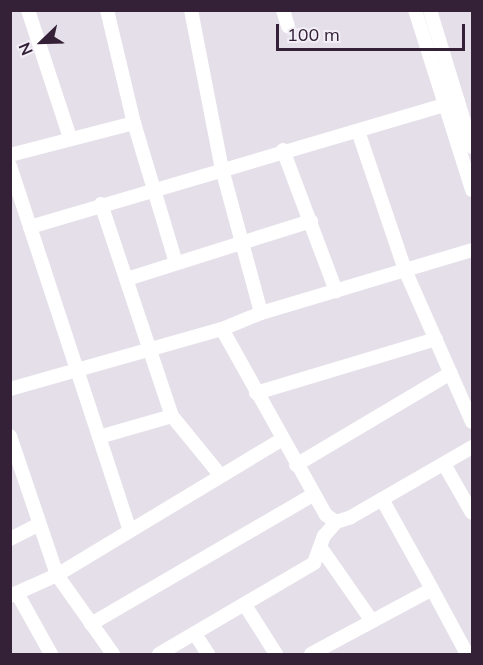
<!DOCTYPE html>
<html>
<head>
<meta charset="utf-8">
<style>
  body { margin:0 }
  #map { position:relative; width:483px; height:665px; overflow:hidden; background:#e5dfe9; font-family:Mulish,sans-serif }
  div>[style] { position:absolute }
  .street>* { height:14px; margin:-7px; padding:0 7px; transform-origin:7px; border-radius:7px; background:#fff }
  span { translate:-50% -50%; white-space:nowrap; text-align:center; line-height:1.15; -webkit-text-stroke:4.5px #f3eff6; paint-order:stroke }
  .frame { position:absolute; inset:0; border:12px solid #342138; pointer-events:none }
  .north { position:absolute; left:12px; top:12px; width:60px; height:60px; -webkit-text-stroke:4px #f3eff6; paint-order:stroke; rotate:247deg; font-size:16px; font-weight:700; line-height:24px; text-align:center; color:#342138 }
  .north::after { content:''; display:block; margin:auto; width:21px; height:27px; background:#342138; clip-path:polygon(50% 0,100% 100%,50% 72%,0 100%) }
  .scale { position:absolute; left:276px; top:24px; width:189px; height:27px; box-sizing:border-box; border:3px solid #342138; border-top:0; padding-left:8px; font-size:18px; line-height:21px; white-space:nowrap; color:#342138; -webkit-text-stroke:4px #f3eff6; paint-order:stroke }
</style>
</head>
<body>
<div id="map">
  <div class="street">
    <div style="left:28px;top:10px;width:135px;rotate:71.8deg"></div>
    <div style="left:107px;top:10px;width:116px;rotate:76.6deg"></div>
    <div style="left:134px;top:123px;width:146px;rotate:73.3deg"></div>
    <div style="left:191px;top:10px;width:162px;rotate:79deg"></div>
    <div style="left:222px;top:169px;width:149px;rotate:74.8deg"></div>
    <div style="left:261px;top:313px;width:42px;rotate:157.7deg"></div>
    <div style="left:222px;top:329px;width:213px;rotate:60.8deg"></div>
    <div style="left:326px;top:515px;width:12px;rotate:35deg"></div>
    <div style="left:336px;top:522px;width:16px;rotate:-18deg"></div>
    <div style="left:351px;top:517px;width:140px;rotate:-30deg"></div>
    <div style="left:283px;top:10px;width:17px;rotate:73deg"></div>
    <div style="left:415px;top:10px;width:189px;rotate:72.4deg"></div>
    <div style="left:430px;top:10px;width:143px;rotate:73deg"></div>
    <div style="left:358px;top:131px;width:147px;rotate:71.3deg"></div>
    <div style="left:405px;top:270px;width:166px;rotate:66.2deg"></div>
    <div style="left:283px;top:150px;width:151px;rotate:69.4deg"></div>
    <div style="left:10px;top:155px;width:128px;rotate:-14.5deg"></div>
    <div style="left:10px;top:166px;width:384px;rotate:71.8deg"></div>
    <div style="left:101px;top:204px;width:224px;rotate:71.5deg"></div>
    <div style="left:172px;top:416px;width:77px;rotate:50.8deg"></div>
    <div style="left:30px;top:227px;width:446px;rotate:-16.4deg"></div>
    <div style="left:127px;top:279px;width:193px;rotate:-17.5deg"></div>
    <div style="left:261px;top:313px;width:220px;rotate:-16.6deg"></div>
    <div style="left:10px;top:389px;width:220px;rotate:-15.8deg"></div>
    <div style="left:256px;top:393px;width:188px;rotate:-16.7deg"></div>
    <div style="left:10px;top:436px;width:147px;rotate:71.3deg"></div>
    <div style="left:57px;top:575px;width:97px;rotate:54.7deg"></div>
    <div style="left:99px;top:437px;width:76px;rotate:-16deg"></div>
    <div style="left:444px;top:464px;width:56px;rotate:60.3deg"></div>
    <div style="left:296px;top:465px;width:180px;rotate:-30.7deg"></div>
    <div style="left:10px;top:539px;width:31px;rotate:-27deg"></div>
    <div style="left:321px;top:548px;width:89px;rotate:55.1deg"></div>
    <div style="left:432px;top:589px;width:74px;rotate:61.7deg"></div>
    <div style="left:17px;top:593px;width:70px;rotate:60.9deg"></div>
    <div style="left:10px;top:596px;width:51px;rotate:-24.1deg"></div>
    <div style="left:57px;top:575px;width:262px;rotate:-31.1deg"></div>
    <div style="left:245px;top:605px;width:58px;rotate:57.7deg"></div>
    <div style="left:91px;top:624px;width:258px;rotate:-30.2deg"></div>
    <div style="left:195px;top:634px;width:24px;rotate:57deg"></div>
    <div style="left:159px;top:654px;width:180px;rotate:-30.4deg"></div>
    <div style="left:314px;top:563px;width:29px;rotate:-70deg"></div>
    <div style="left:324px;top:536px;width:18px;rotate:-49deg"></div>
    <div style="left:311px;top:654px;width:137px;rotate:-28.2deg"></div>
    <div style="left:432px;top:589px;width:101px;rotate:-119.1deg"></div>
  </div>
  <div class="frame"></div>
  <div class="north">N</div>
  <div class="scale">100 m</div>
</div>
</body>
</html>
